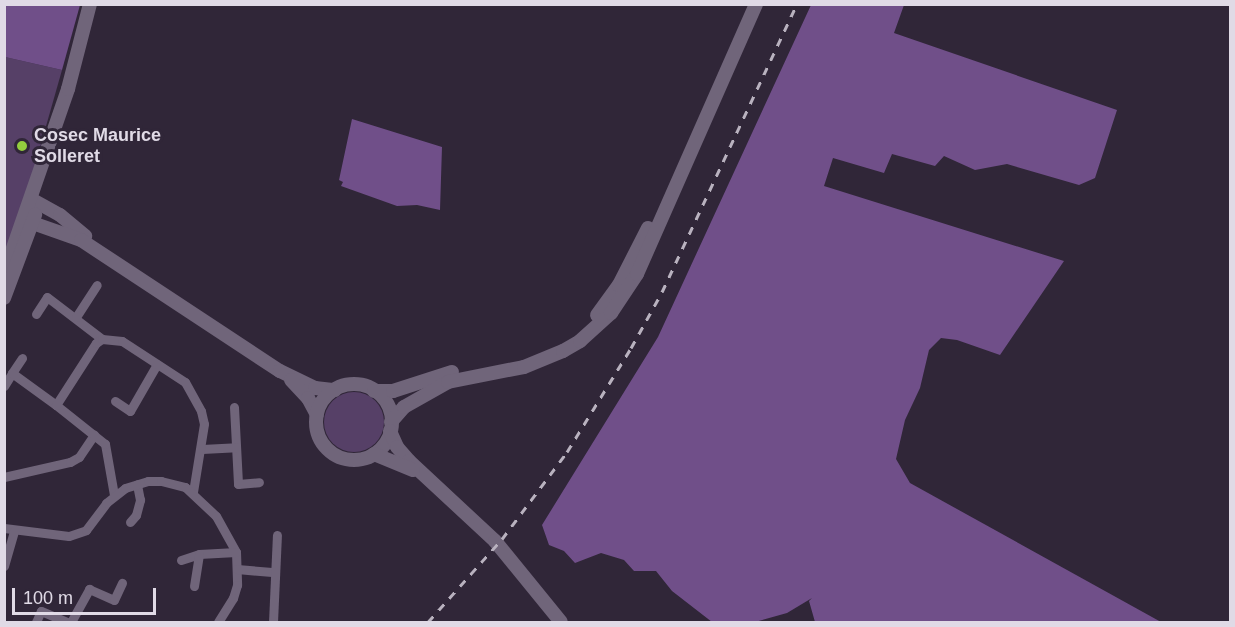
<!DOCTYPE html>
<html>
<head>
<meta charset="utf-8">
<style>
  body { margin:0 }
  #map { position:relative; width:1235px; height:627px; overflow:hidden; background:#302638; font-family:Arial,sans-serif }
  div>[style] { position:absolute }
  .green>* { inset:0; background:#564067 }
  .round { border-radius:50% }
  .forest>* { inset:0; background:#704f89 }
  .street>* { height:9px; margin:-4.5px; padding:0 4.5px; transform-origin:4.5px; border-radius:4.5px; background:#70657a }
  .secondary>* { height:14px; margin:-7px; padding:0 7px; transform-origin:7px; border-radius:7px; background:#70657a }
  .secondary>.ring { margin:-7px; padding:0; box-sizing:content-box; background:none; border:14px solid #70657a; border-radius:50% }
  .rail>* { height:3px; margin-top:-1.5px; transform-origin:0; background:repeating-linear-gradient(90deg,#b9b2bf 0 8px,transparent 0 16px) }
  .dots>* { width:16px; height:16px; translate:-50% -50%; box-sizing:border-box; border:3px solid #302638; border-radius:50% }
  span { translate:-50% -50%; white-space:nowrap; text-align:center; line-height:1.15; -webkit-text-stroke:6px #302638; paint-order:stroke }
  .poi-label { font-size:18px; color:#e0dae6; font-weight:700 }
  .left { translate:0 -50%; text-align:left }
  .frame { position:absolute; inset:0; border:6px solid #e0dae6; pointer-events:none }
  .scale { position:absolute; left:12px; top:588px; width:144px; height:27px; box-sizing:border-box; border:3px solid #e0dae6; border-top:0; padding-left:8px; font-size:18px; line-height:21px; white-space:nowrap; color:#e0dae6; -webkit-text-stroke:4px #302638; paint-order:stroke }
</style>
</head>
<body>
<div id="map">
  <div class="green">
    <div style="clip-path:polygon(5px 57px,62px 70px,19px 221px,5px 256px)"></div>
    <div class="round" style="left:324px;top:392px;width:60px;height:60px"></div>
  </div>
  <div class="forest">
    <div style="clip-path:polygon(5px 4px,80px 5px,62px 70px,5px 57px)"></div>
    <div style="clip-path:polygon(811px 5px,904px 5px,894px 33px,1117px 110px,1095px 178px,1079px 185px,1007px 164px,975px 170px,944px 156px,935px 166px,892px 154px,884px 173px,833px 158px,824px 186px,1064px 261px,1000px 355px,957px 340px,941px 338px,929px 350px,920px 388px,905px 420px,896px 459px,910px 483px,1161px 622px,815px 622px,809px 601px,812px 598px,787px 613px,755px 622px,712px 622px,672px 591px,656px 571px,634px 571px,624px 560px,601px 553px,575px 563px,564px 551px,549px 545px,542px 525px,658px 337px)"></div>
    <div style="clip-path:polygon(352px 119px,442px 147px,440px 210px,417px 205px,397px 206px,341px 186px,343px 182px,339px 180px)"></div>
  </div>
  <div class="street">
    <div style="left:36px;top:314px;width:20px;rotate:-57deg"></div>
    <div style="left:47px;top:297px;width:69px;rotate:37.4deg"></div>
    <div style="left:76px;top:317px;width:38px;rotate:-57deg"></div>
    <div style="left:12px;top:373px;width:18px;rotate:-56deg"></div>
    <div style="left:4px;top:386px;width:15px;rotate:-58deg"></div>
    <div style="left:12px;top:373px;width:54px;rotate:36deg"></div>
    <div style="left:115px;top:401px;width:18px;rotate:34deg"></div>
    <div style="left:130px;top:411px;width:54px;rotate:-60.1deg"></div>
    <div style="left:234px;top:407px;width:77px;rotate:87deg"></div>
    <div style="left:238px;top:484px;width:21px;rotate:-5deg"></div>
    <div style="left:202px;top:449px;width:34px;rotate:-3deg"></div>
    <div style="left:4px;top:477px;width:68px;rotate:-12.8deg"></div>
    <div style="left:70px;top:462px;width:10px;rotate:-29deg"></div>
    <div style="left:79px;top:457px;width:27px;rotate:-56deg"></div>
    <div style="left:114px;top:495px;width:52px;rotate:-100deg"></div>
    <div style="left:105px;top:444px;width:63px;rotate:-141.5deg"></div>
    <div style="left:56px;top:405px;width:74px;rotate:-57.2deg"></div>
    <div style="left:96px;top:343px;width:7px;rotate:-34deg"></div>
    <div style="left:102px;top:339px;width:20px;rotate:6deg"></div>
    <div style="left:122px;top:341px;width:75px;rotate:33.1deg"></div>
    <div style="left:185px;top:382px;width:33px;rotate:61deg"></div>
    <div style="left:201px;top:411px;width:13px;rotate:77deg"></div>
    <div style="left:204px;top:424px;width:69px;rotate:99.2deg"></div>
    <div style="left:130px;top:522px;width:9px;rotate:-49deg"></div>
    <div style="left:136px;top:515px;width:16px;rotate:-75deg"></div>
    <div style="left:140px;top:500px;width:16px;rotate:-101deg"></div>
    <div style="left:4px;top:528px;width:65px;rotate:7deg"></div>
    <div style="left:69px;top:536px;width:18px;rotate:-19deg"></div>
    <div style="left:86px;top:530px;width:34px;rotate:-53deg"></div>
    <div style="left:106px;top:503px;width:24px;rotate:-38deg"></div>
    <div style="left:125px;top:488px;width:24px;rotate:-17deg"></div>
    <div style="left:148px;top:481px;width:13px"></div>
    <div style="left:161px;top:481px;width:25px;rotate:14deg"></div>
    <div style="left:185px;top:487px;width:42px;rotate:43.1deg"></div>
    <div style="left:216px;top:516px;width:41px;rotate:60.9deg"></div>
    <div style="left:236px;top:552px;width:33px;rotate:88deg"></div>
    <div style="left:237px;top:585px;width:14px;rotate:107deg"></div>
    <div style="left:233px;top:598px;width:28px;rotate:122deg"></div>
    <div style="left:181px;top:560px;width:19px;rotate:-18deg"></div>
    <div style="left:199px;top:554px;width:37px;rotate:-3deg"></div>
    <div style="left:4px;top:566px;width:37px;rotate:-74deg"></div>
    <div style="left:237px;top:569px;width:38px;rotate:5deg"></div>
    <div style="left:194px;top:586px;width:32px;rotate:-81deg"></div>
    <div style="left:36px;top:622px;width:12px;rotate:-66deg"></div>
    <div style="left:41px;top:611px;width:28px;rotate:23deg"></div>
    <div style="left:71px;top:622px;width:38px;rotate:-61deg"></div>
    <div style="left:89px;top:589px;width:27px;rotate:24deg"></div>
    <div style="left:114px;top:600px;width:19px;rotate:-65deg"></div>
    <div style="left:273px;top:622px;width:87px;rotate:-87.4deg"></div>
  </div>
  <div class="secondary">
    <div style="left:31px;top:199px;width:33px;rotate:29deg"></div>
    <div style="left:60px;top:215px;width:33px;rotate:40deg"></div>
    <div style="left:24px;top:220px;width:60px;rotate:19.3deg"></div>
    <div style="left:81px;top:240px;width:238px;rotate:33.4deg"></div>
    <div style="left:280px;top:371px;width:39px;rotate:26deg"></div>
    <div style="left:315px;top:388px;width:20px;rotate:6deg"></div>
    <div style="left:4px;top:274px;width:196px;rotate:-70.9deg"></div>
    <div style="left:68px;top:89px;width:88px;rotate:-75.5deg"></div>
    <div style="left:4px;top:298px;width:89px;rotate:-69.5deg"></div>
    <div style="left:597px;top:315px;width:37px;rotate:-54deg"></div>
    <div style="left:619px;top:285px;width:64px;rotate:-63deg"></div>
    <div style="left:291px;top:380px;width:25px;rotate:47deg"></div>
    <div style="left:308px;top:398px;width:19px;rotate:62deg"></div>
    <div class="ring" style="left:316px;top:384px;width:62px;height:62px"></div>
    <div style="left:374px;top:391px;width:19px"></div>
    <div style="left:393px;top:391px;width:62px;rotate:-17.9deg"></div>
    <div style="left:391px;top:422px;width:20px;rotate:-49deg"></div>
    <div style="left:404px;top:407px;width:51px;rotate:-29.6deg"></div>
    <div style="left:448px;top:382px;width:77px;rotate:-11.2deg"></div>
    <div style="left:524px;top:367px;width:42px;rotate:-22.3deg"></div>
    <div style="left:563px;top:351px;width:20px;rotate:-30deg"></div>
    <div style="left:580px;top:341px;width:42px;rotate:-42.1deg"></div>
    <div style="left:611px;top:313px;width:47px;rotate:-56.3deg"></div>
    <div style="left:637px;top:274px;width:295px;rotate:-66.2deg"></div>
    <div style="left:390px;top:431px;width:17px;rotate:66deg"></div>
    <div style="left:397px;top:447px;width:18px;rotate:49deg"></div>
    <div style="left:409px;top:461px;width:117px;rotate:42.9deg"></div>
    <div style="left:495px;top:541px;width:104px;rotate:50.8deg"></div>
    <div style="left:374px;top:454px;width:42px;rotate:22.3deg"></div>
  </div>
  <div class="rail">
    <div style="left:428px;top:622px;width:111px;rotate:-48.3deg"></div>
    <div style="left:502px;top:539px;width:109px;rotate:-53.2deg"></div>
    <div style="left:567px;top:452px;width:122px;rotate:-58.4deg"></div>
    <div style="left:631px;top:348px;width:64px;rotate:-61deg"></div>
    <div style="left:662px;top:292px;width:318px;rotate:-64.9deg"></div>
  </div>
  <div class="dots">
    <div style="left:22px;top:146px;background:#93cd3e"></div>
  </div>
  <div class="poi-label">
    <span class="left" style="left:34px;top:146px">Cosec Maurice<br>Solleret</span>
  </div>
  <div class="frame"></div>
  <div class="scale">100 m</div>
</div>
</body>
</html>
